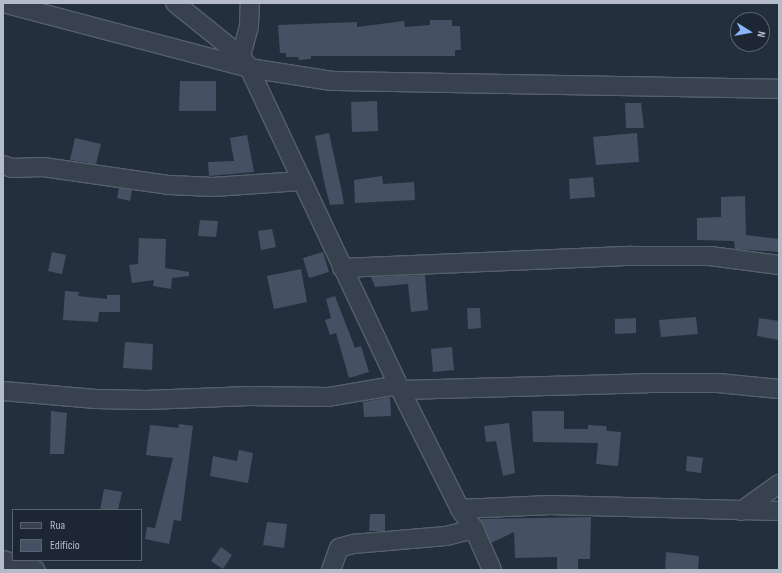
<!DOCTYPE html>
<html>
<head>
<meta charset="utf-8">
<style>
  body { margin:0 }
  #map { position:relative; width:782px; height:573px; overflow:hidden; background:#242f3e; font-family:"Sofia Sans Condensed",sans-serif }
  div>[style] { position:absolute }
  .building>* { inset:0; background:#455162 }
  .roads { filter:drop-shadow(1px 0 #565f6c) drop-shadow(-1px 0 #565f6c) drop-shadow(0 1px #565f6c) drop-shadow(0 -1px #565f6c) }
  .minor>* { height:18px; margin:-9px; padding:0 9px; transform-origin:9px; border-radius:9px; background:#38414e }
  span { translate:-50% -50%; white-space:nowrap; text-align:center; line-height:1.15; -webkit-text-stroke:3px #1d2633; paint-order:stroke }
  .frame { position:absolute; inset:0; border:4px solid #b4bcc9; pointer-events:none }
  .legend { position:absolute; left:12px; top:509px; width:130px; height:52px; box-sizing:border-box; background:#1d2633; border:1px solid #59626f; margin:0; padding:5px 7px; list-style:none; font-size:12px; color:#b4bcc9 }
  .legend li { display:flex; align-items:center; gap:8px; height:20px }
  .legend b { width:20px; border:1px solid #59626f }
  .north { position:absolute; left:730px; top:12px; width:40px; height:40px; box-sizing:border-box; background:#1d2633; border:1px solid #59626f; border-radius:50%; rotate:101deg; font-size:11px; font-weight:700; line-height:16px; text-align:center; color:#b4bcc9 }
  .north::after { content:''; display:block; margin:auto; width:14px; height:18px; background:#8ab4f8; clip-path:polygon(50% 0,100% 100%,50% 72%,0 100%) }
</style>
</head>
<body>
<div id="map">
  <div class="building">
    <div style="clip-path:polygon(430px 20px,452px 20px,452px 26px,460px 26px,461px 50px,455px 50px,455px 56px,311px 56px,311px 59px,299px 60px,298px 57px,286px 57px,286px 53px,280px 53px,278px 25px,357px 22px,357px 27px,404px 21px,405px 27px,430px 25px)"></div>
    <div style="clip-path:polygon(180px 81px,216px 81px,216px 111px,179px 111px)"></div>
    <div style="clip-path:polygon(377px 101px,378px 131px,352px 132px,351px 102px)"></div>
    <div style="clip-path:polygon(625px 103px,641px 103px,644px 128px,626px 128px)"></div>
    <div style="clip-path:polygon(329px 133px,341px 188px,344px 204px,330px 205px,325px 186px,315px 136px)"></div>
    <div style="clip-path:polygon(637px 133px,639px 162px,596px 165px,593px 137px)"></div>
    <div style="clip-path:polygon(247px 135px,254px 172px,209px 176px,208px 162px,234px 161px,230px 138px)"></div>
    <div style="clip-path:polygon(75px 138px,101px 144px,96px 164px,70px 160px)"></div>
    <div style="clip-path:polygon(382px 176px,383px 184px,414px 182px,415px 200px,355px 203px,354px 180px)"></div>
    <div style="clip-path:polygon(593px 177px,595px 197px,570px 199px,569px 179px)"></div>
    <div style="clip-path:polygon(119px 188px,132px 190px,130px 201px,117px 198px)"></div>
    <div style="clip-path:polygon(745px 196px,746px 235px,779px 239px,779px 252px,735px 249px,734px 241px,697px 240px,697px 218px,721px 217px,721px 197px)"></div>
    <div style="clip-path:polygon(200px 220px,218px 221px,216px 237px,198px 236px)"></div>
    <div style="clip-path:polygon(272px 229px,276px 247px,261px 250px,258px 231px)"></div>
    <div style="clip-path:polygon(139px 238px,166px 239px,165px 268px,189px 272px,189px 276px,172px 278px,171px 289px,153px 286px,154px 280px,132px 283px,129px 265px,138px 264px)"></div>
    <div style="clip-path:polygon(52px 252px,66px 255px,62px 274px,48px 271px)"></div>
    <div style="clip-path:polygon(323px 252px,329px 272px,309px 278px,303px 258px)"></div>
    <div style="clip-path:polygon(301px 269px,307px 302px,274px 309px,267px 276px)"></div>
    <div style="clip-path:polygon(425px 275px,428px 310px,411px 312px,408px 284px,375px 287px,371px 277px)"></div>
    <div style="clip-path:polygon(65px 291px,79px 292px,78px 296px,107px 299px,107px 295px,120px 295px,120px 312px,99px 312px,98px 322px,63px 320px)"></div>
    <div style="clip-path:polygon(335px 296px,355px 348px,361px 346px,369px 372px,349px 378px,336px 333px,330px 335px,325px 320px,331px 318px,326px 299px)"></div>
    <div style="clip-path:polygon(467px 308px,480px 308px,481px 328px,468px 329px)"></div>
    <div style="clip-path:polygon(696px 317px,698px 334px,661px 337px,659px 320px)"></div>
    <div style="clip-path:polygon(636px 318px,636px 333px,615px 334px,615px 319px)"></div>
    <div style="clip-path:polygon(759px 318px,779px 321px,779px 340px,757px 336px)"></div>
    <div style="clip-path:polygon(125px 342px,153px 344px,152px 370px,123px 368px)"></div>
    <div style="clip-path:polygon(452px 347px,454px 370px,433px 372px,431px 349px)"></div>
    <div style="clip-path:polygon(390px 397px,391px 416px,364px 417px,363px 402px)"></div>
    <div style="clip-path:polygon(51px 411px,67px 413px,64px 454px,50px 454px)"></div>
    <div style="clip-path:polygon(532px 411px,564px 411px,564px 429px,588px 429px,588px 425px,606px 426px,607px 431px,621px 432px,618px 466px,596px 464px,598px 443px,533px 442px)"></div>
    <div style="clip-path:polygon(509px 423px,515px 473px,503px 476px,496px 441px,486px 442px,484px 426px)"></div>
    <div style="clip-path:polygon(179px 424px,193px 426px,181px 521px,174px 520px,169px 544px,145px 539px,147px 527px,155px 528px,173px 458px,146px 455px,150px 425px,178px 428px)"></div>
    <div style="clip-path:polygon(239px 450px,253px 453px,248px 483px,210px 476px,213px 456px,237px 461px)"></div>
    <div style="clip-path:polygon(687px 456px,703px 458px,701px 473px,686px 471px)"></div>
    <div style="clip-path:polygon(104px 489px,122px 492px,118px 510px,100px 510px)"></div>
    <div style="clip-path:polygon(370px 514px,385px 514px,385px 531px,369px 531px)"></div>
    <div style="clip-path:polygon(591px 517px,590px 559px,578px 559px,578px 570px,557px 570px,557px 557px,515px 558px,514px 532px,491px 543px,480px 519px)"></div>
    <div style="clip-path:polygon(267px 522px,287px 524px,284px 548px,263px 545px)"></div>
    <div style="clip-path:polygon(221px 547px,232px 555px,223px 569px,211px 561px)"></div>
    <div style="clip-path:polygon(666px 552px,699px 556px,698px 570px,665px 570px)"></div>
  </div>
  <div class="roads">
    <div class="minor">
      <div style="left:3px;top:3px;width:254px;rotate:14.8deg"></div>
      <div style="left:249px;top:68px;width:84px;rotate:8.9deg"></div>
      <div style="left:332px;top:81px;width:447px;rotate:1deg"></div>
      <div style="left:175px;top:3px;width:85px;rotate:38.8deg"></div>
      <div style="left:241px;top:56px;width:14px;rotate:56deg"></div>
      <div style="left:249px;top:68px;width:350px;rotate:64.8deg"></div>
      <div style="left:398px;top:385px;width:139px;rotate:63.4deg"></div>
      <div style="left:460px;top:509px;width:24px;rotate:55deg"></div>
      <div style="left:474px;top:529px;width:45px;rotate:66.3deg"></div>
      <div style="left:241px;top:56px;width:31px;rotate:-75deg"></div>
      <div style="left:249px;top:26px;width:23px;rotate:-88deg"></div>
      <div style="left:3px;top:165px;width:9px;rotate:18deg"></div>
      <div style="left:12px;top:168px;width:31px;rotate:-2deg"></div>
      <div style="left:43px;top:167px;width:128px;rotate:8.1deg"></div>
      <div style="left:170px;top:185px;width:43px;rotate:2.7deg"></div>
      <div style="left:213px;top:187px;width:88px;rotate:-3.9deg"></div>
      <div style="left:342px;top:268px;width:290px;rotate:-2.4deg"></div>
      <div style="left:632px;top:256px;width:78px"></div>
      <div style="left:710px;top:256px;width:70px;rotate:7.4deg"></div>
      <div style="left:401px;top:390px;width:246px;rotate:-1.6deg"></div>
      <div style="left:647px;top:383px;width:71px"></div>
      <div style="left:718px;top:383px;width:61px;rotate:5.6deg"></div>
      <div style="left:3px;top:391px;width:93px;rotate:4.9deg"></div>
      <div style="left:96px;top:399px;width:50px;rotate:1.1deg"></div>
      <div style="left:146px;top:400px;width:103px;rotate:-2.2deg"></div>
      <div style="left:249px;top:396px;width:79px;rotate:0.7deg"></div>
      <div style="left:328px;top:397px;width:71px;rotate:-9.7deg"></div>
      <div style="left:460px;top:509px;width:90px;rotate:-2.5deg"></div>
      <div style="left:550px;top:505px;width:229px;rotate:1.5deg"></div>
      <div style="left:741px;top:511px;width:47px;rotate:-35.4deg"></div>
      <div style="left:3px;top:560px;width:34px;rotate:17deg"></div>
      <div style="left:331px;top:570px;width:23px;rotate:-70deg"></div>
      <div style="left:339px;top:548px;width:15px;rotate:-16deg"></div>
      <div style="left:353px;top:544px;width:93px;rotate:-4.9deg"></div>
      <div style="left:446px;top:536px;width:29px;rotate:-14deg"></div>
    </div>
  </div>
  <div class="frame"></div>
  <ul class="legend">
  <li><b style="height:5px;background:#38414e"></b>Rua</li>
  <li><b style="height:11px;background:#455162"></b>Edifício</li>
  </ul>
  <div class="north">N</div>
</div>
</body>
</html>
